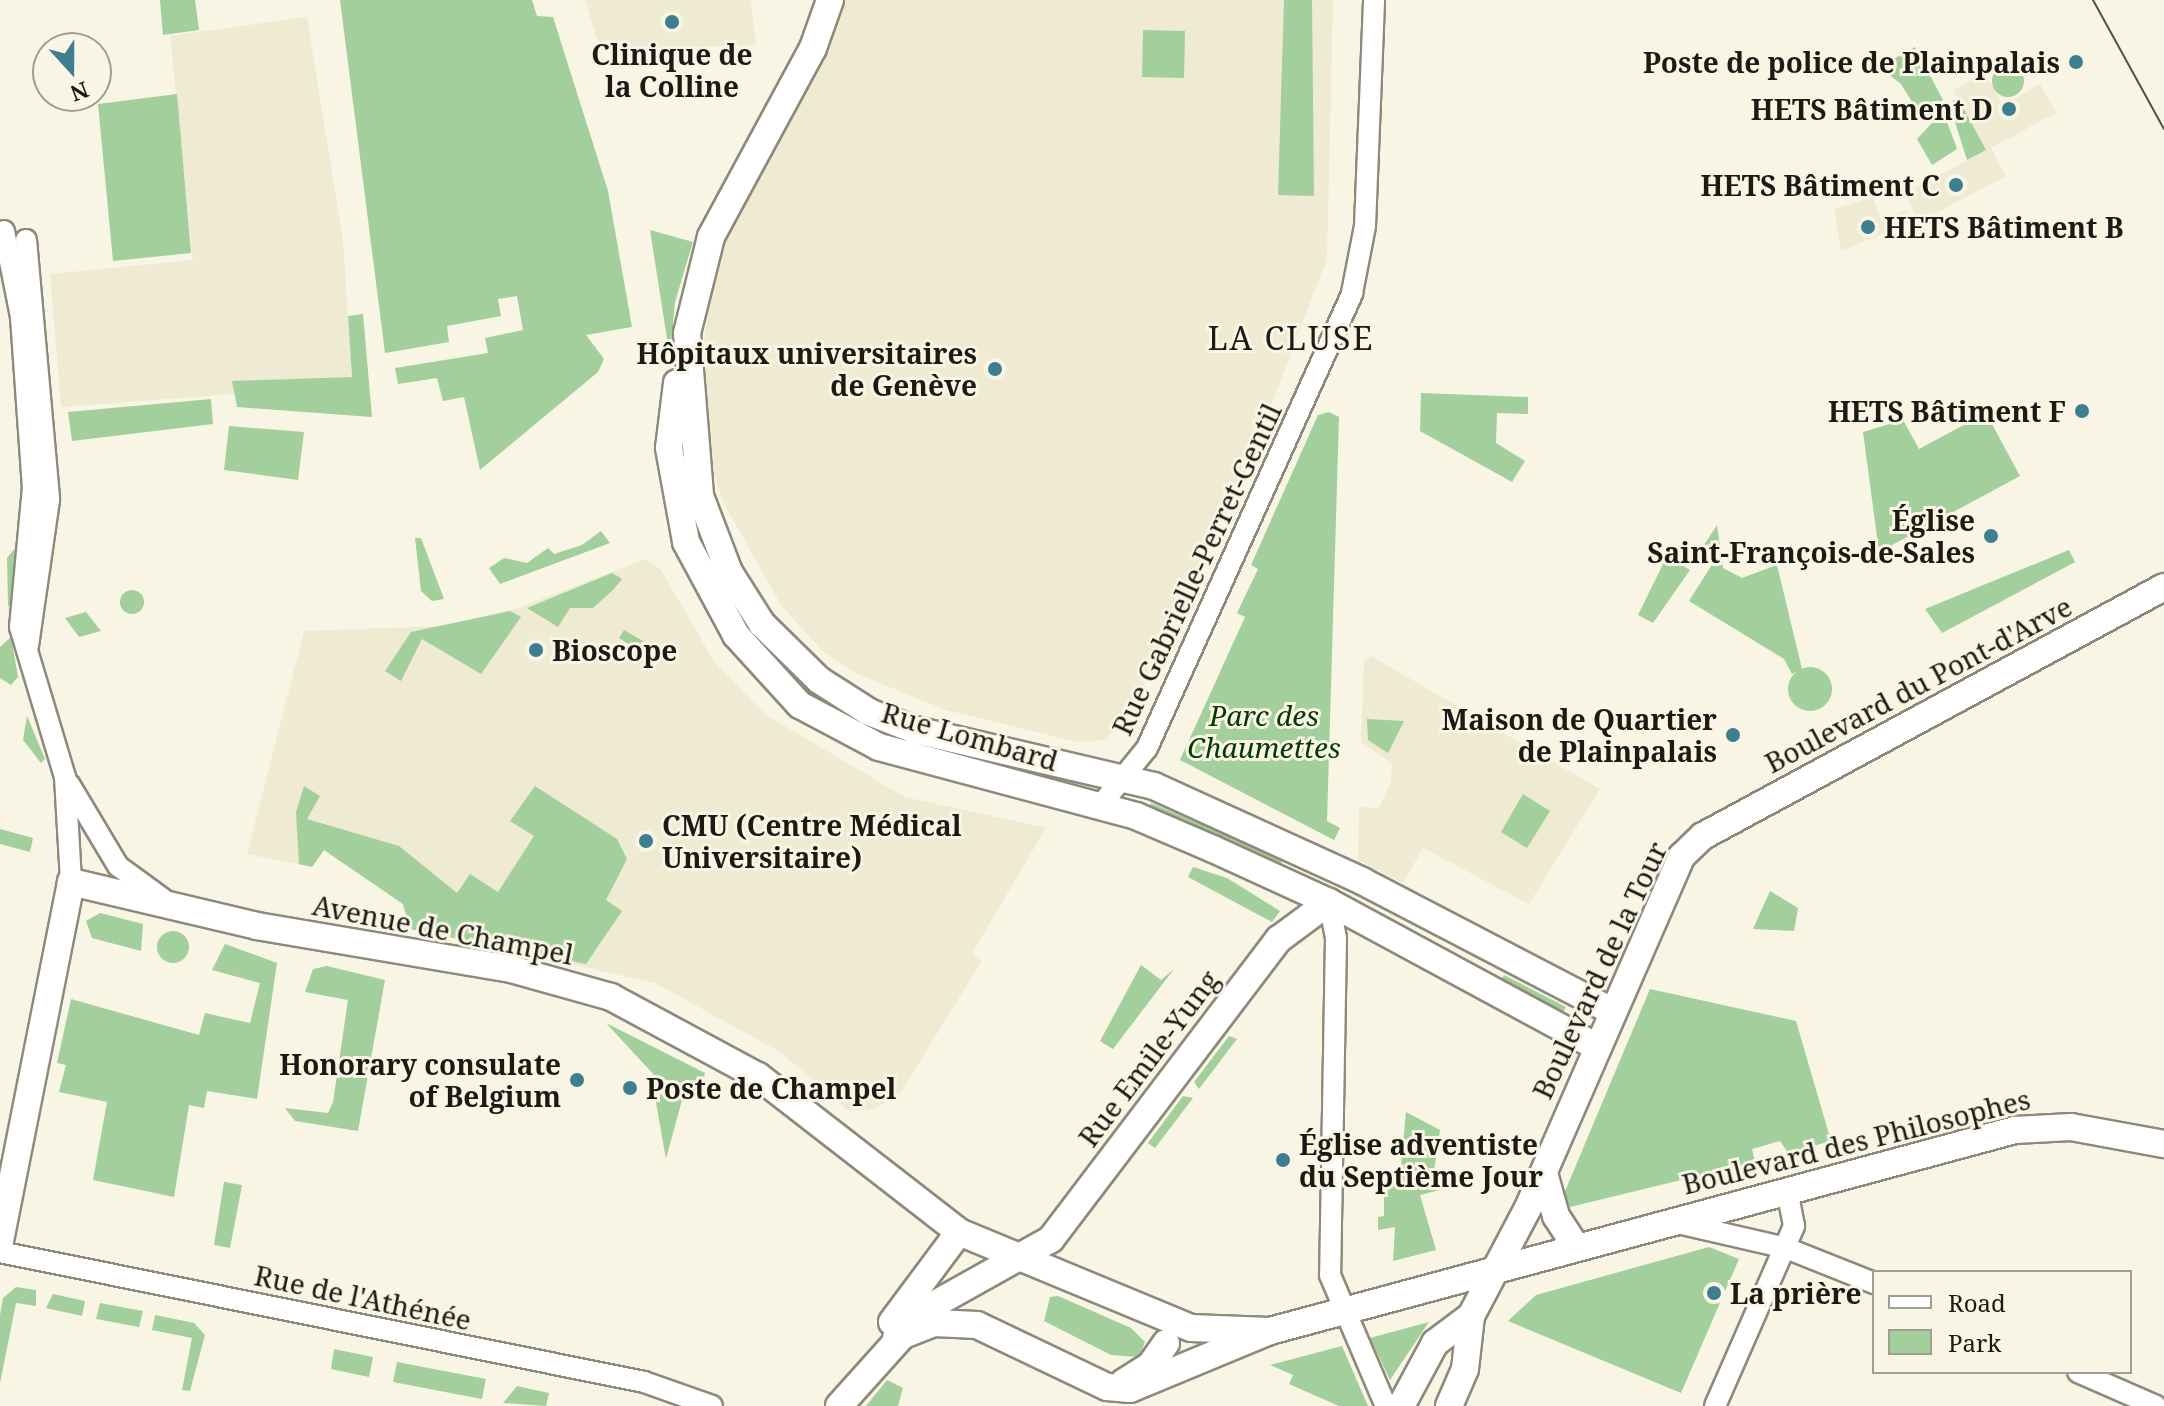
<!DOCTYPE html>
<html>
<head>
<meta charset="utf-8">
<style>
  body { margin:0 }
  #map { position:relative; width:2164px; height:1406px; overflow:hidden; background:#f8f5e4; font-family:"Noto Serif",serif }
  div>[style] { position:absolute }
  .built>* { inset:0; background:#efead2 }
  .green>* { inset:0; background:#a2cf9b }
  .round { border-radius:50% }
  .roads { filter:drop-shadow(2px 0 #8d8a7b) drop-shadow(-2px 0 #8d8a7b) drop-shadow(0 2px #8d8a7b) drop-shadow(0 -2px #8d8a7b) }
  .minor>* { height:20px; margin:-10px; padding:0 10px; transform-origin:10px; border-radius:10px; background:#fff }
  .major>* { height:26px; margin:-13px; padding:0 13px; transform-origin:13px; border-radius:13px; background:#fff }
  .tram>* { height:2px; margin:-1px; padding:0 1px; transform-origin:1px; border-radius:1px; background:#525047 }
  .dots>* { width:22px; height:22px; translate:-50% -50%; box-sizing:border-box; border:4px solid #f8f5e4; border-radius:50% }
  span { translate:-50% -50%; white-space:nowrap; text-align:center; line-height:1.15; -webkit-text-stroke:6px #f8f5e4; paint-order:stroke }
  .poi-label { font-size:28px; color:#1b1a14; font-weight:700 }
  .right { translate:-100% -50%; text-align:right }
  .left { translate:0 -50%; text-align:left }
  .street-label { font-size:28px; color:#1b1a14 }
  .park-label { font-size:28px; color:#043900; font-style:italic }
  .quarter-label { font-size:32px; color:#1b1a14; letter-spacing:2px }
  .legend { position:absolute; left:1872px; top:1270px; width:260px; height:104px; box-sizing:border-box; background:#f8f5e4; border:2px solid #a09d91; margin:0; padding:10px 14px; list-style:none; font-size:24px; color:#1b1a14 }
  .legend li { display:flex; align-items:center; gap:16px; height:40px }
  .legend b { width:40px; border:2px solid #a09d91 }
  .north { position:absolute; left:32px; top:32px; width:80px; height:80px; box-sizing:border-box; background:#f8f5e4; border:2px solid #a09d91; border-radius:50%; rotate:159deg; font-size:22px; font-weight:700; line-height:32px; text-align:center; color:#1b1a14 }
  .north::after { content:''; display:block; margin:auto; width:28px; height:36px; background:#3e7e91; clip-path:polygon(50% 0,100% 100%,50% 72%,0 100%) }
</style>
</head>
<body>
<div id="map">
  <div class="built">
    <div style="clip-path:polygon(585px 0,751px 0,756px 45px,600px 50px)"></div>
    <div style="clip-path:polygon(843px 0,1333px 0,1327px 259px,1244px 476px,1126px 722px,1103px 740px,1077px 742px,946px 710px,855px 673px,822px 651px,781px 605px,723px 502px,708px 455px,699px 377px,711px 287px,734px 220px,816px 76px)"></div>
    <div style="clip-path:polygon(307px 17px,343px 241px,352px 377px,233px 381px,234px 394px,61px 407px,50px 274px,193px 260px,170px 36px)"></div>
    <div style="clip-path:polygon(1985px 73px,2003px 105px,2040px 84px,2056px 113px,1991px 148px,2006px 176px,1919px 222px,1905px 194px,1986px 150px,1953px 90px)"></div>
    <div style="clip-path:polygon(1873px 197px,1881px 220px,1906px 210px,1911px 222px,1841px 251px,1834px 209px)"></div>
    <div style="clip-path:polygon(645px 559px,661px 570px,715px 663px,766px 715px,905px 797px,1046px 828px,972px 953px,981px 962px,900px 1094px,874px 1109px,849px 1111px,780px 1052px,655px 983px,410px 929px,403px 904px,324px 850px,312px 867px,247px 854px,304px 631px,444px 626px,518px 608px)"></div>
    <div style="clip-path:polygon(1371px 656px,1600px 789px,1529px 904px,1423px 848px,1403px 883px,1358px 860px,1359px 807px,1379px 808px,1391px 781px,1392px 763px,1361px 742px,1364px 661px)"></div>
  </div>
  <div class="green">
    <div style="clip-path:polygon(160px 0,195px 0,199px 30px,163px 35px)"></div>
    <div style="clip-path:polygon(340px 0,532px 0,537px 16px,553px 17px,608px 191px,632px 327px,586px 335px,604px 359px,598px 372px,480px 470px,464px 397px,443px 401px,437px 378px,398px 384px,395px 368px,488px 353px,485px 338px,523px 330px,517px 296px,498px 299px,501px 316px,447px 326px,449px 342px,385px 353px)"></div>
    <div style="clip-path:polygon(1284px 0,1312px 0,1314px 196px,1278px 195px)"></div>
    <div style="clip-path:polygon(1143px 30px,1185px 31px,1184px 78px,1142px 77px)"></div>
    <div style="clip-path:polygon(1915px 47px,1943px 100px,1924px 121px,1901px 84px,1879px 67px)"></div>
    <div class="round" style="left:1992px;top:65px;width:32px;height:32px"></div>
    <div style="clip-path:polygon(177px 94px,191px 253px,113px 261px,98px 104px)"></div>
    <div style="clip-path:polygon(1958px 98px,1986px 150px,1967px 160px,1949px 103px)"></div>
    <div style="clip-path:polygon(1943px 111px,1957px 149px,1932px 165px,1917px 139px)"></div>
    <div style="clip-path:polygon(650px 230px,693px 242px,675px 302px,670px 358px)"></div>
    <div style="clip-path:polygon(363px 314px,372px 417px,237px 407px,232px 381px,352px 377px,348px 316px)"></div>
    <div style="clip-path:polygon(1421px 393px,1528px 397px,1528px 414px,1497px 413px,1496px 443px,1525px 461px,1512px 482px,1420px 431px)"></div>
    <div style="clip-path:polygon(211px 399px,213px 424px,72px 441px,68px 412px)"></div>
    <div style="clip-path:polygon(1329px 412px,1339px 417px,1327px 821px,1340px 828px,1334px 840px,1180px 760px,1245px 617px,1237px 613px,1258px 569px,1251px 565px,1318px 415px)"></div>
    <div style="clip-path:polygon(1986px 413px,2020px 476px,1879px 552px,1863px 432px,1903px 420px,1919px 449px)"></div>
    <div style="clip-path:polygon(229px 426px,304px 432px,298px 480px,224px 470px)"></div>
    <div style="clip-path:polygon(1717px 525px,1723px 568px,1742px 578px,1777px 565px,1802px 669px,1792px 674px,1784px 659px,1689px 601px,1713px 563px,1698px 554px)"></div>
    <div style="clip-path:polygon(601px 531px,610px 543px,500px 584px,489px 568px,504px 558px,527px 563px,548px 548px,554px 554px,582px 545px)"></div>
    <div style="clip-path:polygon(415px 538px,421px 538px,444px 599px,432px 601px,421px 591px)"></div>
    <div style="clip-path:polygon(21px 541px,13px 605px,8px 606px,7px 558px)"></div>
    <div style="clip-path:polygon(2069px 550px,2075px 562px,1942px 633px,1925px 609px)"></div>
    <div style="clip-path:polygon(1667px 556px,1690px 570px,1653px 623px,1638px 615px)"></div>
    <div style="clip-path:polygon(612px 573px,622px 579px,614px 589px,593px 608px,570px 608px,558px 627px,527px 608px)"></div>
    <div class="round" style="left:120px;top:590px;width:24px;height:24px"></div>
    <div style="clip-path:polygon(510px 611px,521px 617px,481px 674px,422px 639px,401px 681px,385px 671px,411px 632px)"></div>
    <div style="clip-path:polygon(86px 612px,101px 631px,79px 637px,65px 618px)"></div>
    <div style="clip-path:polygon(624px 630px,665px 654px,659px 663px,619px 638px)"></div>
    <div style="clip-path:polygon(11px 637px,18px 677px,11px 685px,0 678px,0 647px)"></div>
    <div class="round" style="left:1788px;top:667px;width:44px;height:44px"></div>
    <div style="clip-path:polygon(27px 716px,45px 759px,41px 763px,23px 740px)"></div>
    <div style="clip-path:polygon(1367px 719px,1404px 721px,1388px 753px,1368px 740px)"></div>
    <div style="clip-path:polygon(304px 786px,320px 796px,307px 819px,399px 846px,457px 893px,470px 874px,498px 892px,534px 836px,510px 821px,535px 786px,617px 839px,627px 859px,606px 900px,622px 911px,586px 964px,410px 929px,403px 904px,324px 850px,312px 867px,299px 864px,296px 812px)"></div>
    <div style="clip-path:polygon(1523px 794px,1550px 811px,1527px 848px,1501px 832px)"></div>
    <div style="clip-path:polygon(1151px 803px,1283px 859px,1280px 864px,1149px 809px)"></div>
    <div style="clip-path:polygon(0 829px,33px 838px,30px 852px,0 844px)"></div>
    <div style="clip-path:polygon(1193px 867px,1227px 878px,1280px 911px,1272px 922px,1188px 877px)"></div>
    <div style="clip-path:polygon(1770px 891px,1798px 908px,1794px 931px,1753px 929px)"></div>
    <div style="clip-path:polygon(100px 913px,143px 924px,141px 951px,92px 938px,86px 921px)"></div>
    <div class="round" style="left:157px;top:931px;width:32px;height:32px"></div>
    <div style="clip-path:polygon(225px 944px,277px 963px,257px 1099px,207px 1091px,204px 1108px,189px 1105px,174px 1197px,93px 1180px,107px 1102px,59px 1092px,66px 1065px,57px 1063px,71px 999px,199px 1035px,205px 1013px,250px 1023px,260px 983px,212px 970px)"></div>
    <div style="clip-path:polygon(1141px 965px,1161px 980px,1174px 969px,1113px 1049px,1100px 1041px)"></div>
    <div style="clip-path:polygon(327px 966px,385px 980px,358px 1131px,295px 1121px,285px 1108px,328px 1113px,333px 1102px,348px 1000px,305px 992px,313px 969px)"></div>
    <div style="clip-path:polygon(1504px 975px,1566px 1007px,1563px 1013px,1501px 980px)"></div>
    <div style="clip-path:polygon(1650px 989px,1796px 1021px,1831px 1141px,1788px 1153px,1780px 1141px,1752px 1149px,1755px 1162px,1570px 1207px,1563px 1196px)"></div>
    <div style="clip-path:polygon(606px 1023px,705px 1073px,702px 1090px,656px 1077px)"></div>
    <div style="clip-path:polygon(1229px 1036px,1237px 1039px,1199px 1089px,1194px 1082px)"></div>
    <div style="clip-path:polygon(659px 1094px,682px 1100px,666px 1159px,655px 1097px)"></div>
    <div style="clip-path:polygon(1183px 1096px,1193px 1098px,1155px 1148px,1148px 1143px)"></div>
    <div style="clip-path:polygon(1406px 1112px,1440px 1130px,1434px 1171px,1451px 1187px,1420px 1195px,1436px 1250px,1393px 1261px,1395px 1227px,1378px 1230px,1378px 1217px,1384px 1216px,1384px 1177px,1400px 1176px)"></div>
    <div style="clip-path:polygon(224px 1182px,242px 1185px,230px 1248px,214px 1245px)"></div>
    <div style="clip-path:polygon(1709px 1247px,1739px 1259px,1681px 1393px,1508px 1321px,1536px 1295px)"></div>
    <div style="clip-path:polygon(16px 1287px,36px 1290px,36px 1306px,16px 1303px,0 1383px,0 1315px,3px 1298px)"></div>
    <div style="clip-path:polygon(53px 1294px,85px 1301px,82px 1316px,46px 1308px)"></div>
    <div style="clip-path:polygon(1058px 1296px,1131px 1328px,1145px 1342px,1139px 1357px,1111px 1355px,1044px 1321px,1050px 1297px)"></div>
    <div style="clip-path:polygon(100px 1303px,143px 1311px,139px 1327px,96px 1319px)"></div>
    <div style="clip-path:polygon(155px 1315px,194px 1323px,205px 1335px,190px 1391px,182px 1390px,192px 1338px,152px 1330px)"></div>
    <div style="clip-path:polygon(1429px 1322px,1390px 1380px,1370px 1338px)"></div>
    <div style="clip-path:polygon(1342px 1346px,1368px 1406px,1339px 1406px,1289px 1384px,1293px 1375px,1270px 1365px)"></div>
    <div style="clip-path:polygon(334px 1349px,373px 1357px,369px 1377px,331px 1369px)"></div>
    <div style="clip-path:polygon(397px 1362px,486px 1379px,482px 1399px,393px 1382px)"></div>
    <div style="clip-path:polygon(887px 1380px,903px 1388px,898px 1406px,866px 1406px)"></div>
    <div style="clip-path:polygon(517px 1386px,549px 1393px,546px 1406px,503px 1403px)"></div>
  </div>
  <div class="roads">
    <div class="minor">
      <div style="left:4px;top:231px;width:88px;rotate:78.8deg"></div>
      <div style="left:21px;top:317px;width:170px;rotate:86deg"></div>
      <div style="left:33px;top:487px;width:141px;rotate:95.3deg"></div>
      <div style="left:20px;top:627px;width:157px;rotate:73.3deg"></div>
      <div style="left:65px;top:777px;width:105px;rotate:86.7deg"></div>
      <div style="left:26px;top:240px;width:261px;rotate:84.9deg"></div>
      <div style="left:49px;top:500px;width:147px;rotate:98.2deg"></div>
      <div style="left:69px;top:784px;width:96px;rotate:59.1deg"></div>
      <div style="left:118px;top:866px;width:56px;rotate:36.3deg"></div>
      <div style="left:1100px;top:806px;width:75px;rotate:-51deg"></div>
      <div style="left:1147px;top:748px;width:499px;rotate:-65.7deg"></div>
      <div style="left:1352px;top:293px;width:68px;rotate:-79deg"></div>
      <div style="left:1365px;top:226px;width:226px;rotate:-87.7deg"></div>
      <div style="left:1329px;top:902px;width:37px;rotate:79deg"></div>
      <div style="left:1336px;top:938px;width:337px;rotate:91deg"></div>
      <div style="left:1330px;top:1275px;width:142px;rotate:66.9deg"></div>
      <div style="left:1682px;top:1224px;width:107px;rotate:13deg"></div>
      <div style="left:1786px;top:1248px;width:95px;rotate:21.7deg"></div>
      <div style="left:0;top:1252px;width:657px;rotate:11.41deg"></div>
      <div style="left:644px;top:1382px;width:72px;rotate:19.4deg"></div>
      <div style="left:2078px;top:1372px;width:85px;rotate:23.6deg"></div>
      <div style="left:1715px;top:1406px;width:197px;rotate:-66.3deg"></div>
      <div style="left:1794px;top:1226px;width:36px;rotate:-101deg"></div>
    </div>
    <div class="major">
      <div style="left:830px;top:0;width:51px;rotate:109.5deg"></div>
      <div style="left:813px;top:48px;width:215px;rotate:118.4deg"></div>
      <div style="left:711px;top:237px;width:99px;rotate:104deg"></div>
      <div style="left:687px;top:333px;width:164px;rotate:85.4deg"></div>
      <div style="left:700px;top:496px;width:81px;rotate:69.1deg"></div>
      <div style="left:729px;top:572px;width:62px;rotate:57.6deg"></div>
      <div style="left:762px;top:624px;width:80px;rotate:44.5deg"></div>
      <div style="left:819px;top:680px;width:59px;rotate:32.6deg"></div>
      <div style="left:869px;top:712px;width:49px;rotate:21.4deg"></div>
      <div style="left:915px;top:730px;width:245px;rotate:13.2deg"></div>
      <div style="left:1154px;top:786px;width:229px;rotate:24.5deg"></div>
      <div style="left:1362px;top:881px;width:282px;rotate:27.5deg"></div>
      <div style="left:677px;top:383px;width:65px;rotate:97deg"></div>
      <div style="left:669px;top:448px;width:96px;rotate:79.7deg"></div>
      <div style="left:686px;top:542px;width:106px;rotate:61.7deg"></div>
      <div style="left:736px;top:635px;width:95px;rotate:47.6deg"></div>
      <div style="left:800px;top:705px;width:89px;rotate:28deg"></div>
      <div style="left:879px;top:747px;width:266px;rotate:15deg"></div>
      <div style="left:1136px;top:816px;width:84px;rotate:23.2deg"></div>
      <div style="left:1213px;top:849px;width:128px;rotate:24.6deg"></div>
      <div style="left:1329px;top:902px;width:302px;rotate:28.4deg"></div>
      <div style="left:1544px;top:1173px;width:45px;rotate:74.4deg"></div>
      <div style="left:1556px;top:1216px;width:33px;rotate:57deg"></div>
      <div style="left:0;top:1241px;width:366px;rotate:-78.8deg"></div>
      <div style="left:71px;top:882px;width:191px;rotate:13.3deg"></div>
      <div style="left:257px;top:926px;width:258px;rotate:9.6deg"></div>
      <div style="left:511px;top:969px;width:104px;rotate:15.6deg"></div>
      <div style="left:611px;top:997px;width:167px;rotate:28.3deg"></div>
      <div style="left:758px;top:1076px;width:254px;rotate:37.8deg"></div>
      <div style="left:959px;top:1232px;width:251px;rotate:22.5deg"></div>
      <div style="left:1191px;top:1328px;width:79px;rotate:2.2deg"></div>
      <div style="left:892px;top:1322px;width:112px;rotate:-53.3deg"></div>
      <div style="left:896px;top:1338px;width:41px;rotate:-21.5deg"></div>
      <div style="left:934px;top:1323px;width:43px;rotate:2.7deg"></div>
      <div style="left:977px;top:1325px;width:144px;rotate:25.5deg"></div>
      <div style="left:1107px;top:1387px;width:23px;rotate:5deg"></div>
      <div style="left:1130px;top:1389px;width:152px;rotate:-22.5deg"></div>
      <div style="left:1270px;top:1331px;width:772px;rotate:-15.1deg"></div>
      <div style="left:2015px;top:1130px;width:56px;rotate:-3.1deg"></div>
      <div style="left:2071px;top:1127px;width:95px;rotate:10.4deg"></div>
      <div style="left:1124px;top:1382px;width:31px;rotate:-32deg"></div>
      <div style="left:1150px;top:1366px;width:28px;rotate:-55deg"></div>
      <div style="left:839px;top:1406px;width:130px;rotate:-48.1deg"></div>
      <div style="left:926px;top:1309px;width:143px;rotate:-29.2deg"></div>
      <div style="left:1051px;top:1239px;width:377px;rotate:-52.8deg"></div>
      <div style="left:1279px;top:939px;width:62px;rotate:-36.5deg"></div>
      <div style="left:1401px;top:1406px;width:72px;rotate:-61.6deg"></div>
      <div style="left:1435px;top:1343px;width:45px;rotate:-36.9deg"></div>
      <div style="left:1449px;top:1406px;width:40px;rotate:-66.6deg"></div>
      <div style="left:1465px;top:1369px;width:53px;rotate:-83.5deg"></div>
      <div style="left:1471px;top:1316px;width:122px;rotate:-62.2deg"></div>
      <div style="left:1528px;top:1208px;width:384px;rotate:-66.4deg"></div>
      <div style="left:1682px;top:856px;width:29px;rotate:-44deg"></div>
      <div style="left:1703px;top:836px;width:524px;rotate:-28.37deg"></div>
    </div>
  </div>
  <div class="tram">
    <div style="left:2093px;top:0;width:147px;rotate:61.2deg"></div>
  </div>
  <div class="dots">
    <div style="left:672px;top:22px;background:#3e7e91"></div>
    <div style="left:2076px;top:62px;background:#3e7e91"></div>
    <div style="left:2009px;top:109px;background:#3e7e91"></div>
    <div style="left:1956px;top:185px;background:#3e7e91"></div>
    <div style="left:1868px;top:227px;background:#3e7e91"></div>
    <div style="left:995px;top:369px;background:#3e7e91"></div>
    <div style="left:2082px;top:411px;background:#3e7e91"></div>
    <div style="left:1991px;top:536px;background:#3e7e91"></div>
    <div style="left:536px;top:650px;background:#3e7e91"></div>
    <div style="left:1733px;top:735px;background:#3e7e91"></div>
    <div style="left:646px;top:841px;background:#3e7e91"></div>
    <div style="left:577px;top:1080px;background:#3e7e91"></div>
    <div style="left:630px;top:1088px;background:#3e7e91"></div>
    <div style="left:1283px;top:1160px;background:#3e7e91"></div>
    <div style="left:1714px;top:1293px;background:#3e7e91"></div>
  </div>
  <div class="poi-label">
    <span style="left:672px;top:70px">Clinique de<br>la Colline</span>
    <span class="right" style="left:2060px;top:62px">Poste de police de Plainpalais</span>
    <span class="right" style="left:1993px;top:109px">HETS Bâtiment D</span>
    <span class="right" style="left:1940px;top:185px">HETS Bâtiment C</span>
    <span class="left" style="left:1884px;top:227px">HETS Bâtiment B</span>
    <span class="right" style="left:977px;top:369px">Hôpitaux universitaires<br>de Genève</span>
    <span class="right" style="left:2066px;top:411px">HETS Bâtiment F</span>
    <span class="right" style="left:1975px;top:536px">Église<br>Saint-François-de-Sales</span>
    <span class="left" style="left:552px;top:650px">Bioscope</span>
    <span class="right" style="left:1717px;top:735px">Maison de Quartier<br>de Plainpalais</span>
    <span class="left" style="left:662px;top:841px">CMU (Centre Médical<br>Universitaire)</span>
    <span class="right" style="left:561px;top:1080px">Honorary consulate<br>of Belgium</span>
    <span class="left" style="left:646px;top:1088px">Poste de Champel</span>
    <span class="left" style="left:1299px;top:1160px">Église adventiste<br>du Septième Jour</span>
    <span class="left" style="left:1730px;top:1293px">La prière</span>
  </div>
  <div class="street-label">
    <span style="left:1196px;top:569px;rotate:-65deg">Rue Gabrielle-Perret-Gentil</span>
    <span style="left:1918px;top:684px;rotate:-28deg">Boulevard du Pont-d'Arve</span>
    <span style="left:970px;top:736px;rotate:16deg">Rue Lombard</span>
    <span style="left:443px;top:929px;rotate:11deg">Avenue de Champel</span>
    <span style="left:1599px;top:970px;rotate:-65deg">Boulevard de la Tour</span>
    <span style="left:1148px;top:1058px;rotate:-53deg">Rue Emile-Yung</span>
    <span style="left:1856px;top:1141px;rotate:-14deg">Boulevard des Philosophes</span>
    <span style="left:363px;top:1297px;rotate:12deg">Rue de l'Athénée</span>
  </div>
  <div class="park-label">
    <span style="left:1264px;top:731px">Parc des<br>Chaumettes</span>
  </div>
  <div class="quarter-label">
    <span style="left:1291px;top:338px">LA CLUSE</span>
  </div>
  <ul class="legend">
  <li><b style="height:10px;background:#fff"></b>Road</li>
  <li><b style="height:22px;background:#a2cf9b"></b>Park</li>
  </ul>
  <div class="north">N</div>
</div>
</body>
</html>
